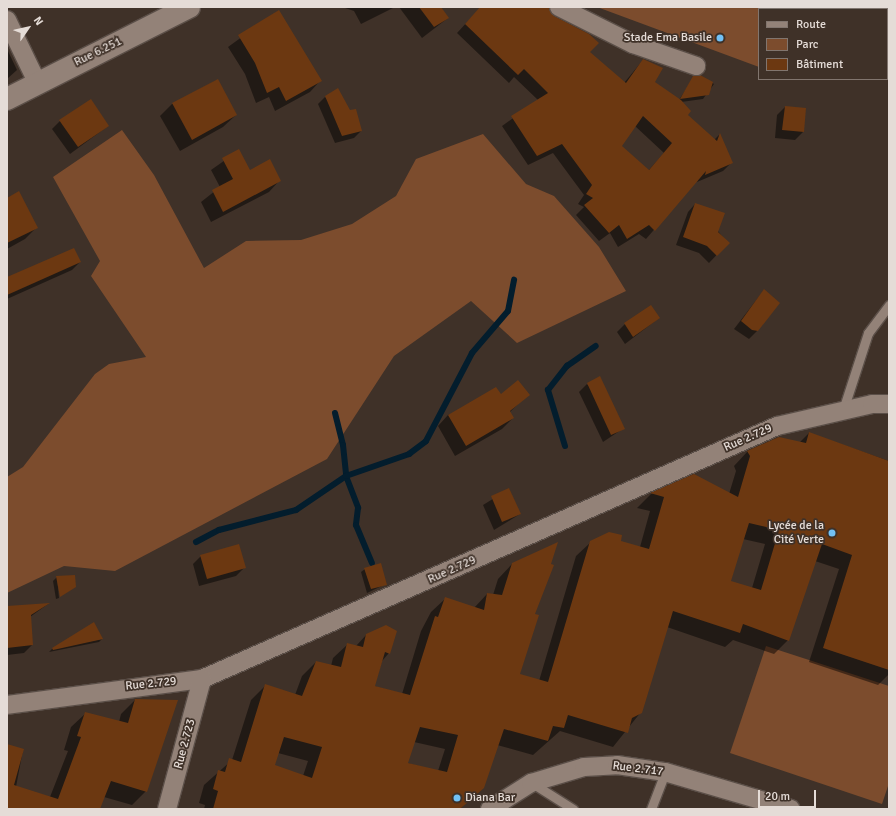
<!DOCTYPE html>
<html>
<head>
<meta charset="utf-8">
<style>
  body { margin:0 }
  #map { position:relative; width:896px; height:816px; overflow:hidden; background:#3f3128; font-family:Signika,sans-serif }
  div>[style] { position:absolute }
  .green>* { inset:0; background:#7c4c2d }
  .shadow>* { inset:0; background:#0007 }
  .stream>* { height:6px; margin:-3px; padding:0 3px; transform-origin:3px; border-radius:3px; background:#031d2d }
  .building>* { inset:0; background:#6c3811 }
  .roads { filter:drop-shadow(1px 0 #5b4f48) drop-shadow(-1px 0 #5b4f48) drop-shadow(0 1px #5b4f48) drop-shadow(0 -1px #5b4f48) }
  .service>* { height:9px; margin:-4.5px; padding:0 4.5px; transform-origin:4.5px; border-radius:4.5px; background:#938278 }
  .minor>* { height:18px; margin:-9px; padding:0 9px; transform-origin:9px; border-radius:9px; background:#938278 }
  .secondary>* { height:22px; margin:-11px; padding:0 11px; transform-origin:11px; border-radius:11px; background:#938278 }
  .dots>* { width:11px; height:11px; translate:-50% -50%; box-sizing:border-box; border:2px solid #3f3128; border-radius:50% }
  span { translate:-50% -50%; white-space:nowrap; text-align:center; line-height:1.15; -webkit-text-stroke:3.5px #3f3128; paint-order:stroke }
  .poi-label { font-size:12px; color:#e5dcd7 }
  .right { translate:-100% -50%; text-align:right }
  .left { translate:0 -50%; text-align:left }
  .street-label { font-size:12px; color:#e5dcd7 }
  .frame { position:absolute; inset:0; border:8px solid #e5dcd7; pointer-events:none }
  .legend { position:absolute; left:758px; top:8px; width:130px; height:72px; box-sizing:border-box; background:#3f3128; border:1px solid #81756e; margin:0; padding:5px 7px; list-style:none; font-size:12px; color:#e5dcd7 }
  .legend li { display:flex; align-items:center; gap:8px; height:20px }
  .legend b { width:20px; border:1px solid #81756e }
  .north { position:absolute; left:8px; top:8px; width:40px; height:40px; -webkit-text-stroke:3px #3f3128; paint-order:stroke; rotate:56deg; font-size:11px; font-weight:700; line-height:16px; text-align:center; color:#e5dcd7 }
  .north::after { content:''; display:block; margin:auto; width:14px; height:18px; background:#e5dcd7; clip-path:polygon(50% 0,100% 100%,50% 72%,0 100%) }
  .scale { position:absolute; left:758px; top:790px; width:58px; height:18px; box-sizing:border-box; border:2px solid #e5dcd7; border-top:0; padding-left:5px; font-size:12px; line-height:14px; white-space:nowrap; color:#e5dcd7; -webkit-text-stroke:3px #3f3128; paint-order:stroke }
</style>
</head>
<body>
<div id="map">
  <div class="green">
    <div style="clip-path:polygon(597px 7px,823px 7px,759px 9px,759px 67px)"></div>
    <div style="clip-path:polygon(122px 130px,154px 175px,204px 268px,246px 241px,301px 240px,352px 224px,396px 196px,416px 159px,483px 134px,526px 184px,554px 196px,599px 247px,626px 291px,517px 343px,471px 301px,394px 356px,327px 459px,115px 571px,64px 566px,7px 593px,7px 477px,23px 467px,95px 374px,109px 364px,146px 357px,91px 276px,100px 261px,53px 177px)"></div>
    <div style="clip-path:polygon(766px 646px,889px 686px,889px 783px,882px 804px,730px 753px)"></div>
  </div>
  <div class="shadow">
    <div style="clip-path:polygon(395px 7px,361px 24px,354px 11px,342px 7px)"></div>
    <div style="clip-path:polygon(399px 7px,439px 7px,448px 18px,422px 38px)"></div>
    <div style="clip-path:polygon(evenodd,481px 7px,534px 7px,624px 83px,643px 60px,654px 82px,679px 100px,694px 77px,700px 76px,714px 84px,703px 99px,681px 102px,687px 115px,714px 140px,719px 135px,732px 162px,723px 171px,697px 182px,698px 179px,646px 239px,639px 234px,618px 247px,610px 233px,599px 241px,576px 215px,584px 207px,578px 204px,584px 195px,553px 153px,528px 165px,502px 126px,538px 100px,514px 77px,509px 83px,457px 33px,481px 7px,635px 126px,664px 153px,648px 171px,620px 146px,635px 126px)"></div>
    <div style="clip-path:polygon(866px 7px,889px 7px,887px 40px,887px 9px)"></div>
    <div style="clip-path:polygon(278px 11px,320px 81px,310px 92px,275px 111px,269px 97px,256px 103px,245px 74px,228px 47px)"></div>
    <div style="clip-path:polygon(7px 49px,17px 70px,7px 79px)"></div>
    <div style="clip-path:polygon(217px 80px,236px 115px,223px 127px,180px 151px,160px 116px,172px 104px)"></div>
    <div style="clip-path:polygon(325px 97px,361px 131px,354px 138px,335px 143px,318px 104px)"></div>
    <div style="clip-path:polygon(785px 107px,803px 132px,795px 140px,775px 138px,777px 115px)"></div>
    <div style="clip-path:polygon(60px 121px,108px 126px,70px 154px,52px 129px)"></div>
    <div style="clip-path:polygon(238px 151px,249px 171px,280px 180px,269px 192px,211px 222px,201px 202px,220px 187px,211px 170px)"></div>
    <div style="clip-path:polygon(7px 199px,37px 227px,25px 239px,7px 249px)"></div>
    <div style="clip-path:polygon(695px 204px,728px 243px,709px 263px,699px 253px,676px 245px,688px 212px)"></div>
    <div style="clip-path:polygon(80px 262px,72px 270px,7px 299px,7px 278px)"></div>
    <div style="clip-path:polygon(764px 290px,757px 331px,749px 339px,734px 329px)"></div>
    <div style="clip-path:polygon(659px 318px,625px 344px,617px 332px,625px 324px)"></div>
    <div style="clip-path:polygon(587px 384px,624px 428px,603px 442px,579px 392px)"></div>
    <div style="clip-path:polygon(528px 394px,510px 412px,513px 418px,502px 429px,455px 456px,438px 426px,448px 415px,500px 396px)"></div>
    <div style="clip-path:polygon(evenodd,809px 433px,889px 461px,889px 674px,878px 685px,809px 662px,839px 569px,815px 561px,788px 640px,774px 654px,733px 640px,725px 647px,667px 627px,641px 712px,613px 747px,560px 731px,533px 755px,497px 745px,483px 787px,460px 809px,204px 809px,205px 805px,199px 803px,204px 785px,232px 760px,251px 700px,265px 686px,295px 695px,302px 676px,316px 662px,331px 666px,333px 658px,348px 644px,356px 646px,367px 634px,389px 653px,382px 661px,374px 686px,402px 694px,421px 631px,431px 612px,446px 598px,474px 608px,487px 594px,493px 595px,498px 579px,512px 564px,534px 615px,518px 675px,539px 681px,576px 556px,591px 542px,619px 542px,640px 547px,650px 511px,637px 508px,651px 494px,694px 475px,729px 494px,736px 471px,734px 466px,748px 451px,800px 442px,809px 433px,743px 539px,765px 544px,752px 588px,730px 582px,743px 539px,809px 433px,414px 742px,445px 749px,438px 771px,407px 763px,414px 742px,809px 433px,278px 753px,308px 761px,303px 776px,274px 766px,278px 753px)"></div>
    <div style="clip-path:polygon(509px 489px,520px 514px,494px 530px,483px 505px)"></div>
    <div style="clip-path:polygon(201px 556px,244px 568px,236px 576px,199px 586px,193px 564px)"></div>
    <div style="clip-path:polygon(365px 569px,386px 584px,367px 593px,361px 572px)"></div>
    <div style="clip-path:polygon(57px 577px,59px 598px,56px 599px,53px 581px)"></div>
    <div style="clip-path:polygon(48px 604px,30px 617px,32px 645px,24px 653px,7px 655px,7px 607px)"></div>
    <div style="clip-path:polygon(102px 639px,99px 642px,49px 652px,53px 648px)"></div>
    <div style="clip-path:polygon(135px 700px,146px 791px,132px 805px,104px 797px,99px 809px,7px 809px,7px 745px,23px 750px,16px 787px,50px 797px,68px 751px,64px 750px,71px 727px,86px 713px,119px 722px,121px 714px)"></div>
  </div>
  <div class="stream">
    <div style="left:335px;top:413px;width:33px;rotate:76deg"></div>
    <div style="left:343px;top:445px;width:31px;rotate:84deg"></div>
    <div style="left:346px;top:476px;width:34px;rotate:69deg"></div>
    <div style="left:358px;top:508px;width:17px;rotate:97deg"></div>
    <div style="left:356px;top:525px;width:41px;rotate:67.2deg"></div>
    <div style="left:565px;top:446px;width:59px;rotate:-106.9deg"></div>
    <div style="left:548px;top:390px;width:31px;rotate:-52deg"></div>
    <div style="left:567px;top:366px;width:35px;rotate:-35deg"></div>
    <div style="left:196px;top:542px;width:26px;rotate:-28deg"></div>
    <div style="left:219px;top:530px;width:80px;rotate:-14.6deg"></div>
    <div style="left:296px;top:510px;width:60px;rotate:-34.2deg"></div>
    <div style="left:346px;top:476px;width:67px;rotate:-19.2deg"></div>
    <div style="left:409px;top:454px;width:21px;rotate:-37deg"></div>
    <div style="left:426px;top:441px;width:99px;rotate:-62.4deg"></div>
    <div style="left:472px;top:353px;width:55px;rotate:-49.4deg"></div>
    <div style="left:508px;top:311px;width:32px;rotate:-79deg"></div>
  </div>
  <div class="building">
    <div style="clip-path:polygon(419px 7px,441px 7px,449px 18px,434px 27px)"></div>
    <div style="clip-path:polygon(evenodd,480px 7px,549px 7px,554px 16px,589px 34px,599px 43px,590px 52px,626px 83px,643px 59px,663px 68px,655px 82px,681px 100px,691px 111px,688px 115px,717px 141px,720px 133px,733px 163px,705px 175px,706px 171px,655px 231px,649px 225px,627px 239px,619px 225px,609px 233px,584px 205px,593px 198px,586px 194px,592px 185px,562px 144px,537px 156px,511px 116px,548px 93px,524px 69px,518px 75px,465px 24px,480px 7px,643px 116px,672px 143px,649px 170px,622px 146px,643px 116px)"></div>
    <div style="clip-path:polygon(279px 10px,322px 81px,286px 101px,279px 87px,267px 93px,255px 63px,238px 35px)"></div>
    <div style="clip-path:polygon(700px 75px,713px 82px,709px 95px,680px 99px,693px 76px)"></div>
    <div style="clip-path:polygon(218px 79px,237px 115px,192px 140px,172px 103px)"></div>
    <div style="clip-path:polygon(338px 88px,350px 110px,356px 109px,362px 131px,342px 136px,325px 96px)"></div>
    <div style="clip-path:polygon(91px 99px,109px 126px,78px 147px,59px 120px)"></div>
    <div style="clip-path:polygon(785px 106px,806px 108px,804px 132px,782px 130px)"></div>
    <div style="clip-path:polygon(239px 149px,250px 170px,270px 159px,281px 181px,223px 212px,212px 190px,233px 179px,222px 158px)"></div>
    <div style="clip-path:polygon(19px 191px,38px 228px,7px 243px,7px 198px)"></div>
    <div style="clip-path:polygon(695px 203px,725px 213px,718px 232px,730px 243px,717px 256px,707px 246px,683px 237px)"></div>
    <div style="clip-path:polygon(74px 248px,81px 262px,7px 295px,7px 277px)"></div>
    <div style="clip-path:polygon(764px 289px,780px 303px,758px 331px,752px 330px,741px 321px)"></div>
    <div style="clip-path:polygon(651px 305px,660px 318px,633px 337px,624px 323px)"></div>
    <div style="clip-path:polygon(600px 376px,625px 429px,611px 435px,587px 383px)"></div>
    <div style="clip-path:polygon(518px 380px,530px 395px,510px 411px,514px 418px,466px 446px,448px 415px,496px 387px,501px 394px)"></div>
    <div style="clip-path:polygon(evenodd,809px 432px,889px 461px,889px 670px,823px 648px,852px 555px,822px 544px,789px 641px,743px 624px,740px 633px,673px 611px,642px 713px,632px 718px,628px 733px,568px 715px,564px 728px,553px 726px,548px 741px,504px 729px,484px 788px,460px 809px,213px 809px,218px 791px,213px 789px,218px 770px,225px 772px,229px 758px,241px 762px,265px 684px,302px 696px,316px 661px,341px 667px,347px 643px,363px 647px,366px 634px,386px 625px,397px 631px,390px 654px,385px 652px,375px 686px,410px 695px,435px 616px,438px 617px,445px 597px,484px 610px,487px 593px,502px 595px,512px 563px,558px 542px,551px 564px,554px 565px,535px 614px,539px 615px,520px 674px,548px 682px,590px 541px,609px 532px,622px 535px,621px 541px,649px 549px,664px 497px,650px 493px,694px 474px,738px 497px,750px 456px,747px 451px,779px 437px,806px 443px,809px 432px,749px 523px,779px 530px,761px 590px,731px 581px,749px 523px,809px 432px,420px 727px,458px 735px,447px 772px,408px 763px,420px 727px,809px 432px,284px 737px,322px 747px,312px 778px,275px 765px,284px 737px)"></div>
    <div style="clip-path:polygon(509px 488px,521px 514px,502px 522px,491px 496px)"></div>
    <div style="clip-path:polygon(239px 544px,246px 568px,207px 579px,200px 555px)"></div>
    <div style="clip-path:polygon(381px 563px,387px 585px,371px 589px,364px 568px)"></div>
    <div style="clip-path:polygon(75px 575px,76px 587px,60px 597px,56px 576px)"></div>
    <div style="clip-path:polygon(50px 603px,31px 615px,33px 645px,7px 648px,7px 606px)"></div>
    <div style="clip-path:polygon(94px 622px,103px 639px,53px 650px,52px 648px)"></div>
    <div style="clip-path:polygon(135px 699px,178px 700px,147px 792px,111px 781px,100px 809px,7px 809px,7px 744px,24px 749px,14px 785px,58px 799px,81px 737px,77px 736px,85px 712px,128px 723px)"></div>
  </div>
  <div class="roads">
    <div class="service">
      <div style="left:843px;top:410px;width:81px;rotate:-72deg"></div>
      <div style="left:868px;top:333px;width:35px;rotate:-53deg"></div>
      <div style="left:532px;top:783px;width:49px;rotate:32.4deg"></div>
      <div style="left:651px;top:809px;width:40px;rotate:-69deg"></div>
    </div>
    <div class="minor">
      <div style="left:559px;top:7px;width:83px;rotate:26.6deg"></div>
      <div style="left:633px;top:44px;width:67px;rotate:19.2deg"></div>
      <div style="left:7px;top:20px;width:69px;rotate:64.2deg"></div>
      <div style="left:7px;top:705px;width:197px;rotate:-7.6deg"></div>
      <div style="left:202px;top:679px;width:628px;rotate:-23.75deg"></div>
      <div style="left:777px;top:426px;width:98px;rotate:-13deg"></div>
      <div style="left:872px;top:404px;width:17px"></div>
      <div style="left:167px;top:809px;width:135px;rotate:-74.9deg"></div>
      <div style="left:490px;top:809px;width:49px;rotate:-32.4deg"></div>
      <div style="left:531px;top:783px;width:55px;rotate:-16.8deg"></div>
      <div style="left:584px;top:767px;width:33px;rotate:-3deg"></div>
      <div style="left:617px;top:765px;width:49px;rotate:8.3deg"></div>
      <div style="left:665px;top:772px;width:131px;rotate:16.4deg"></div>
    </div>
    <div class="secondary">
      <div style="left:7px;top:99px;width:204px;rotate:-26.8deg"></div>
    </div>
  </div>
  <div class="dots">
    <div style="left:720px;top:38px;background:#72c1f5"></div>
    <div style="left:832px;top:533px;background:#72c1f5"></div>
    <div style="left:457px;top:798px;background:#72c1f5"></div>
  </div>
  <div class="poi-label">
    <span class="right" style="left:712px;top:38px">Stade Ema Basile</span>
    <span class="right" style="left:824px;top:533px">Lycée de la<br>Cité Verte</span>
    <span class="left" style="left:465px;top:798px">Diana Bar</span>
  </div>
  <div class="street-label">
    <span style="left:98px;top:52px;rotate:-26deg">Rue 6.251</span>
    <span style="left:748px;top:438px;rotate:-24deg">Rue 2.729</span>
    <span style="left:452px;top:570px;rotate:-24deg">Rue 2.729</span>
    <span style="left:151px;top:684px;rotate:-6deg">Rue 2.729</span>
    <span style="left:185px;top:744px;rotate:-75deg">Rue 2.723</span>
    <span style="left:638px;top:769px;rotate:7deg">Rue 2.717</span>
  </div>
  <div class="frame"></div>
  <ul class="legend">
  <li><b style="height:5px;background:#938278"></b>Route</li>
  <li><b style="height:11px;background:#7c4c2d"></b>Parc</li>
  <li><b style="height:11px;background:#6c3811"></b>Bâtiment</li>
  </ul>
  <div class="north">N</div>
  <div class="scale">20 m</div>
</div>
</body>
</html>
